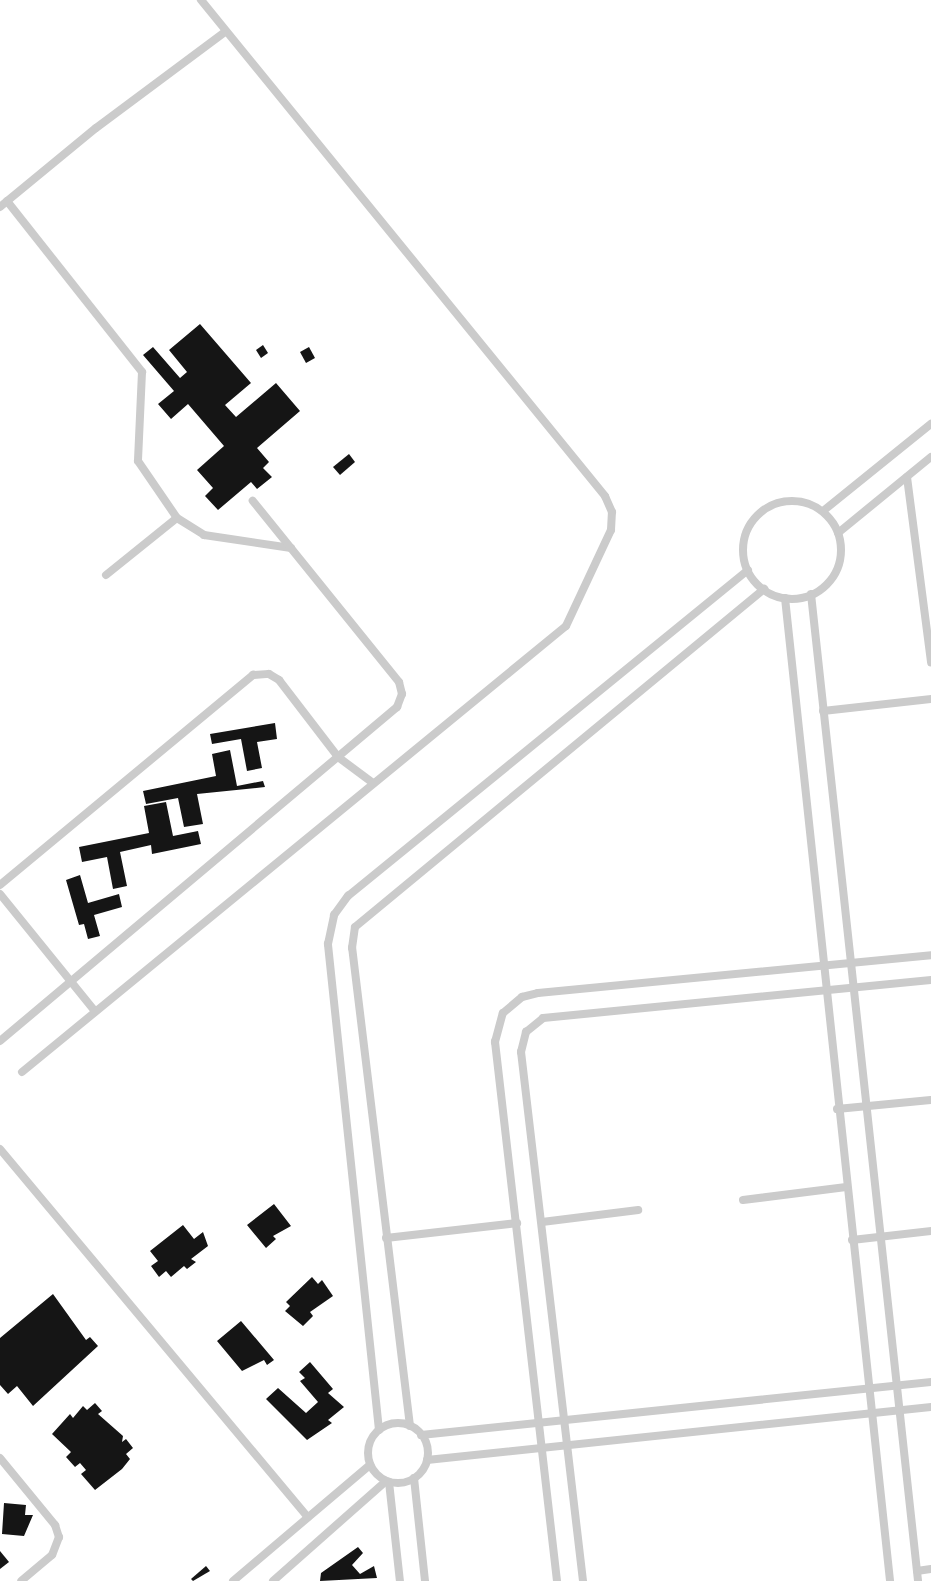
<!DOCTYPE html>
<html>
<head>
<meta charset="utf-8">
<style>
  body { margin:0 }
  #map { position:relative; width:931px; height:1581px; overflow:hidden; background:#fff; font-family:"Fira Sans",sans-serif }
  div>[style] { position:absolute }
  .building>* { inset:0; background:#151515 }
  .service>* { height:8px; margin:-4px; padding:0 4px; transform-origin:4px; border-radius:4px; background:#cbcbcb }
  .service>.ring { margin:-4px; padding:0; box-sizing:content-box; background:none; border:8px solid #cbcbcb; border-radius:50% }
  span { translate:-50% -50%; white-space:nowrap; text-align:center; line-height:1.15; -webkit-text-stroke:5px #fff; paint-order:stroke }
</style>
</head>
<body>
<div id="map">
  <div class="building">
    <div style="clip-path:polygon(200px 324px,251px 383px,225px 405px,236px 417px,276px 383px,300px 411px,257px 448px,269px 462px,263px 468px,272px 477px,257px 489px,251px 482px,218px 510px,205px 496px,213px 488px,197px 470px,224px 446px,188px 404px,171px 419px,158px 404px,174px 391px,143px 355px,153px 347px,180px 378px,187px 372px,169px 350px)"></div>
    <div style="clip-path:polygon(263px 345px,268px 353px,261px 358px,256px 350px)"></div>
    <div style="clip-path:polygon(309px 347px,315px 358px,306px 363px,300px 352px)"></div>
    <div style="clip-path:polygon(349px 454px,355px 462px,340px 475px,333px 467px)"></div>
    <div style="clip-path:polygon(275px 723px,277px 739px,257px 742px,262px 768px,247px 771px,241px 739px,212px 744px,210px 734px)"></div>
    <div style="clip-path:polygon(230px 750px,237px 786px,263px 781px,265px 787px,197px 794px,203px 824px,184px 827px,178px 798px,146px 804px,143px 791px,216px 776px,212px 754px)"></div>
    <div style="clip-path:polygon(166px 802px,173px 836px,198px 831px,201px 844px,152px 854px,151px 845px,120px 852px,127px 886px,113px 889px,107px 857px,82px 862px,79px 847px,149px 833px,144px 806px)"></div>
    <div style="clip-path:polygon(80px 875px,88px 903px,119px 894px,122px 907px,94px 915px,100px 936px,88px 939px,84px 924px,79px 925px,66px 880px)"></div>
    <div style="clip-path:polygon(274px 1204px,291px 1226px,273px 1236px,276px 1239px,266px 1248px,247px 1225px)"></div>
    <div style="clip-path:polygon(183px 1225px,194px 1239px,203px 1232px,208px 1246px,191px 1259px,196px 1262px,187px 1269px,184px 1266px,171px 1277px,166px 1271px,159px 1277px,151px 1266px,158px 1261px,150px 1251px)"></div>
    <div style="clip-path:polygon(312px 1277px,318px 1284px,322px 1280px,333px 1296px,310px 1312px,313px 1316px,303px 1326px,285px 1311px,290px 1306px,286px 1302px)"></div>
    <div style="clip-path:polygon(53px 1294px,86px 1340px,90px 1337px,98px 1346px,33px 1406px,17px 1386px,8px 1394px,0 1385px,0 1338px)"></div>
    <div style="clip-path:polygon(241px 1321px,274px 1360px,267px 1365px,264px 1360px,242px 1371px,217px 1341px)"></div>
    <div style="clip-path:polygon(310px 1362px,333px 1389px,328px 1393px,344px 1407px,328px 1420px,332px 1423px,307px 1440px,266px 1399px,278px 1388px,306px 1413px,318px 1402px,300px 1381px,305px 1378px,299px 1372px)"></div>
    <div style="clip-path:polygon(95px 1403px,102px 1411px,98px 1414px,123px 1436px,122px 1442px,126px 1439px,133px 1448px,126px 1454px,130px 1459px,122px 1469px,95px 1490px,81px 1474px,86px 1470px,80px 1463px,75px 1467px,66px 1457px,71px 1452px,52px 1434px,70px 1414px,73px 1418px,83px 1406px,87px 1410px)"></div>
    <div style="clip-path:polygon(4px 1503px,26px 1505px,25px 1515px,33px 1515px,24px 1536px,2px 1534px)"></div>
    <div style="clip-path:polygon(358px 1547px,363px 1553px,352px 1565px,360px 1574px,374px 1566px,377px 1578px,320px 1581px,321px 1573px)"></div>
    <div style="clip-path:polygon(0 1551px,9px 1562px,0 1569px)"></div>
    <div style="clip-path:polygon(206px 1566px,210px 1571px,193px 1581px,191px 1579px)"></div>
  </div>
  <div class="service">
    <div style="left:7px;top:201px;width:218px;rotate:51.7deg"></div>
    <div style="left:142px;top:372px;width:89px;rotate:92.6deg"></div>
    <div style="left:138px;top:461px;width:69px;rotate:55.6deg"></div>
    <div style="left:177px;top:518px;width:32px;rotate:32deg"></div>
    <div style="left:204px;top:535px;width:88px;rotate:8.5deg"></div>
    <div style="left:0;top:207px;width:124px;rotate:-39.5deg"></div>
    <div style="left:96px;top:128px;width:162px;rotate:-36.7deg"></div>
    <div style="left:907px;top:477px;width:187px;rotate:82.6deg"></div>
    <div class="ring" style="left:743px;top:501px;width:90px;height:90px"></div>
    <div style="left:823px;top:511px;width:139px;rotate:-38.9deg"></div>
    <div style="left:838px;top:533px;width:120px;rotate:-39.3deg"></div>
    <div style="left:106px;top:575px;width:91px;rotate:-38.8deg"></div>
    <div style="left:811px;top:594px;width:993px;rotate:83.81deg"></div>
    <div style="left:785px;top:598px;width:989px;rotate:83.9deg"></div>
    <div style="left:823px;top:711px;width:109px;rotate:-6.3deg"></div>
    <div style="left:0;top:885px;width:329px;rotate:-39.7deg"></div>
    <div style="left:253px;top:675px;width:16px;rotate:-4deg"></div>
    <div style="left:269px;top:674px;width:12px;rotate:31deg"></div>
    <div style="left:279px;top:680px;width:97px;rotate:52.5deg"></div>
    <div style="left:338px;top:757px;width:44px;rotate:36.6deg"></div>
    <div style="left:0;top:894px;width:149px;rotate:51deg"></div>
    <div style="left:0;top:1041px;width:519px;rotate:-40.07deg"></div>
    <div style="left:397px;top:707px;width:14px;rotate:-69deg"></div>
    <div style="left:402px;top:694px;width:12px;rotate:-104deg"></div>
    <div style="left:399px;top:682px;width:233px;rotate:-128.9deg"></div>
    <div style="left:22px;top:1072px;width:703px;rotate:-39.35deg"></div>
    <div style="left:566px;top:626px;width:106px;rotate:-64.9deg"></div>
    <div style="left:611px;top:530px;width:18px;rotate:-87deg"></div>
    <div style="left:612px;top:512px;width:17px;rotate:-114deg"></div>
    <div style="left:605px;top:496px;width:640px;rotate:-129.16deg"></div>
    <div style="left:837px;top:1109px;width:94px;rotate:-5.5deg"></div>
    <div style="left:0;top:1149px;width:480px;rotate:50.1deg"></div>
    <div style="left:743px;top:1200px;width:104px;rotate:-7.2deg"></div>
    <div style="left:542px;top:1222px;width:97px;rotate:-7.1deg"></div>
    <div style="left:386px;top:1238px;width:132px;rotate:-6.5deg"></div>
    <div style="left:852px;top:1240px;width:80px;rotate:-6.5deg"></div>
    <div class="ring" style="left:368px;top:1423px;width:52px;height:52px"></div>
    <div style="left:410px;top:1426px;width:482px;rotate:-96.9deg"></div>
    <div style="left:352px;top:948px;width:21px;rotate:-82deg"></div>
    <div style="left:355px;top:927px;width:531px;rotate:-39.57deg"></div>
    <div style="left:379px;top:1430px;width:489px;rotate:-96deg"></div>
    <div style="left:328px;top:944px;width:30px;rotate:-78deg"></div>
    <div style="left:334px;top:915px;width:24px;rotate:-54deg"></div>
    <div style="left:348px;top:896px;width:516px;rotate:-39.18deg"></div>
    <div style="left:421px;top:1435px;width:513px;rotate:-5.93deg"></div>
    <div style="left:0;top:1458px;width:87px;rotate:50.6deg"></div>
    <div style="left:55px;top:1525px;width:13px;rotate:72deg"></div>
    <div style="left:59px;top:1537px;width:19px;rotate:111deg"></div>
    <div style="left:52px;top:1555px;width:40px;rotate:140deg"></div>
    <div style="left:427px;top:1460px;width:507px;rotate:-6deg"></div>
    <div style="left:414px;top:1478px;width:104px;rotate:83.9deg"></div>
    <div style="left:389px;top:1482px;width:100px;rotate:83.7deg"></div>
    <div style="left:917px;top:1571px;width:14px;rotate:-8deg"></div>
    <div style="left:233px;top:1581px;width:180px;rotate:-40.3deg"></div>
    <div style="left:273px;top:1581px;width:151px;rotate:-41.5deg"></div>
    <div style="left:557px;top:1581px;width:543px;rotate:-96.56deg"></div>
    <div style="left:495px;top:1042px;width:30px;rotate:-75deg"></div>
    <div style="left:503px;top:1013px;width:25px;rotate:-40deg"></div>
    <div style="left:522px;top:997px;width:16px;rotate:-14deg"></div>
    <div style="left:538px;top:993px;width:395px;rotate:-5.5deg"></div>
    <div style="left:583px;top:1581px;width:533px;rotate:-96.68deg"></div>
    <div style="left:521px;top:1052px;width:21px;rotate:-76deg"></div>
    <div style="left:526px;top:1032px;width:22px;rotate:-39deg"></div>
    <div style="left:543px;top:1018px;width:390px;rotate:-5.6deg"></div>
  </div>
</div>
</body>
</html>
